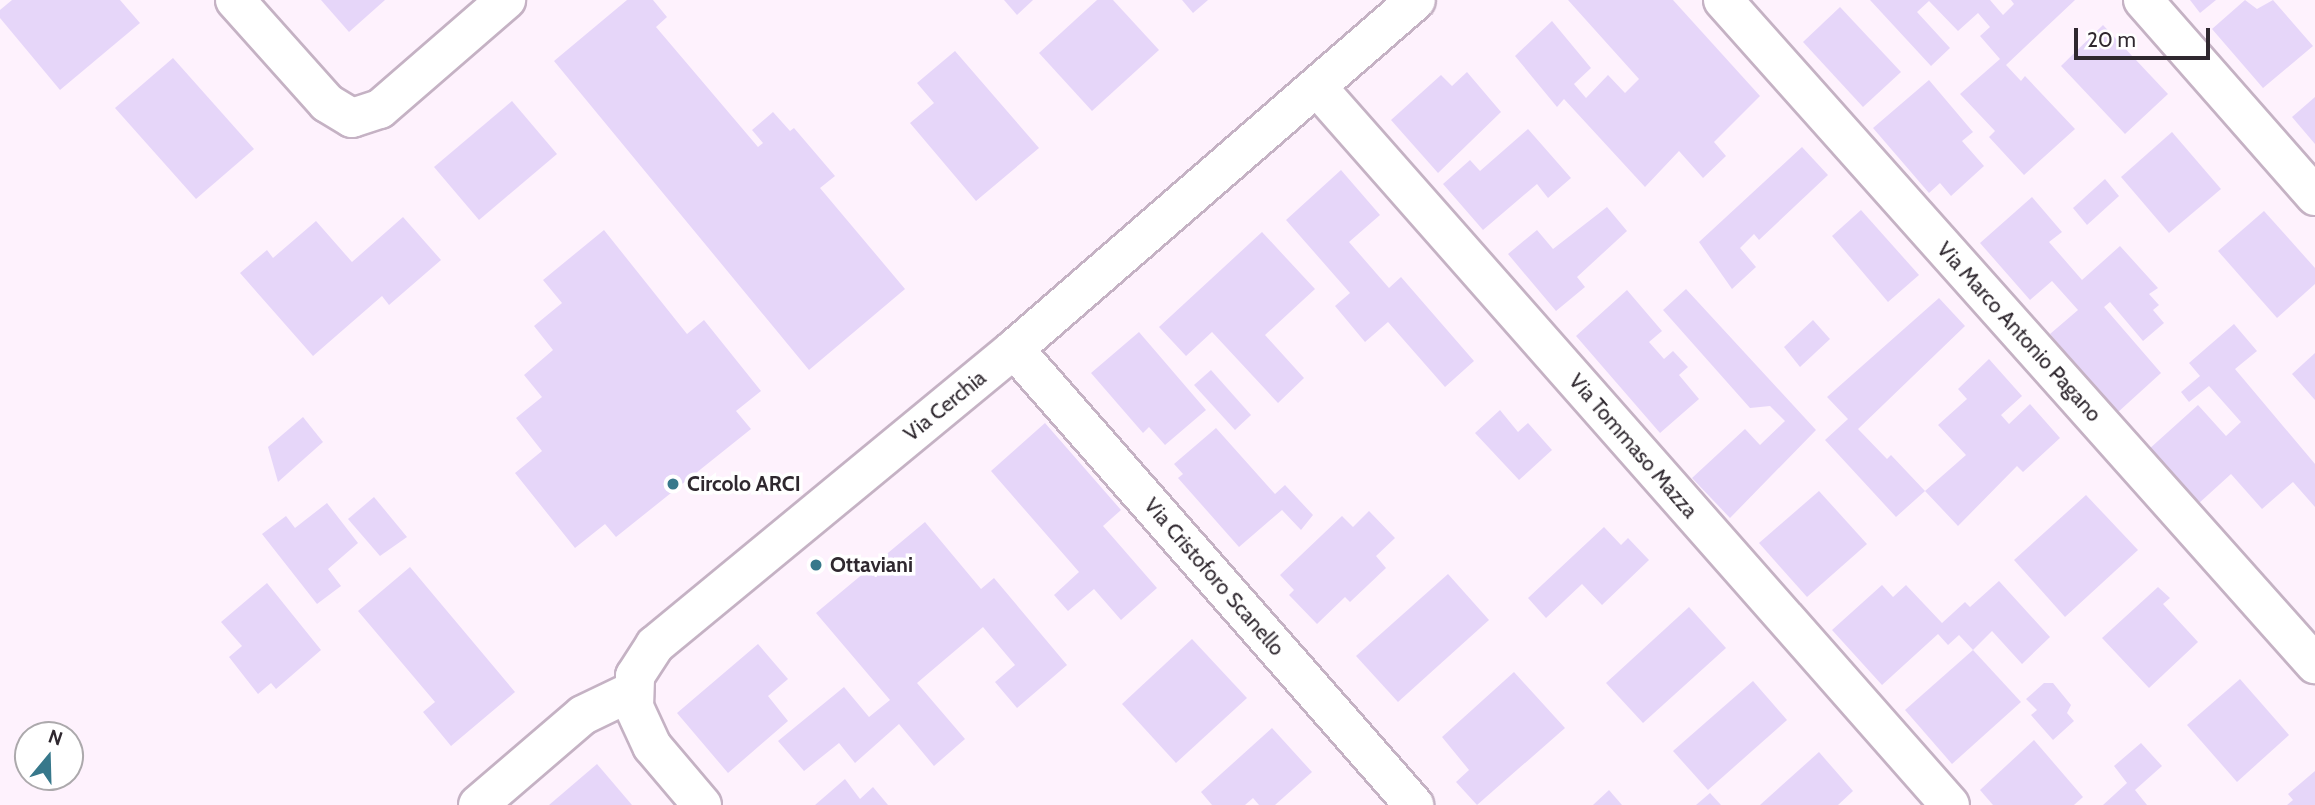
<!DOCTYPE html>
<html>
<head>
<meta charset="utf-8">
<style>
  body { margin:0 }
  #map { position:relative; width:2315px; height:805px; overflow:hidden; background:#fef2fd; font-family:Cabin,sans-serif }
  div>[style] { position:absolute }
  .building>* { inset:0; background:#e6d6f9 }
  .roads { filter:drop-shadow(2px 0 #c5b2c4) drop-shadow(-2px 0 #c5b2c4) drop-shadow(0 2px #c5b2c4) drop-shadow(0 -2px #c5b2c4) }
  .minor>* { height:38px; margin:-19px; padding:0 19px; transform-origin:19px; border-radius:19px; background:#fff }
  .dots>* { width:19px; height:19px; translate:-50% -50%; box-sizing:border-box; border:4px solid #fff; border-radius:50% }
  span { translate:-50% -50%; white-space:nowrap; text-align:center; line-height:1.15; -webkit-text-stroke:7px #fff; paint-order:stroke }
  .street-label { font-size:21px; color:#2f282f }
  .poi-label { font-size:21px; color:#2f282f; font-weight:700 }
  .left { translate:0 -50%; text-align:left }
  .north { position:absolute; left:14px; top:721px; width:70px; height:70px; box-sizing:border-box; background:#fff; border:2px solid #aca9ac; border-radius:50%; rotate:19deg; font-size:19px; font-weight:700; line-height:28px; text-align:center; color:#2f282f }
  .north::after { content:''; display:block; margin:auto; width:24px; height:32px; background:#37788b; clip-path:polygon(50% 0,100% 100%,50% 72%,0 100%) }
  .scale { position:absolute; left:2074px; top:28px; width:136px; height:32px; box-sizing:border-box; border:4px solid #2f282f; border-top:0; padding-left:9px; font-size:21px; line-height:24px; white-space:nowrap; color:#2f282f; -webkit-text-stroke:5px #fff; paint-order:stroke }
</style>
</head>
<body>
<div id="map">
  <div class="building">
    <div style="clip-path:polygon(12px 0,120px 0,140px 23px,60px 90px,0 18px,0 10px)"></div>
    <div style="clip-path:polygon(321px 0,385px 0,349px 32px)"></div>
    <div style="clip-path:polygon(627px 0,653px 0,667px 17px,656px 27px,758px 147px,763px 143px,752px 130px,773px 112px,790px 131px,794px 128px,835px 176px,820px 188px,905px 289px,809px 370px,554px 61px)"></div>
    <div style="clip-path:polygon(1004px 0,1033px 0,1017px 15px)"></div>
    <div style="clip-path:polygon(1097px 0,1113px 0,1159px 50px,1092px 111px,1039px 53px)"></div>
    <div style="clip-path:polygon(1182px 0,1208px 0,1193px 13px)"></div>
    <div style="clip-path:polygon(1568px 0,1673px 0,1760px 96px,1714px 142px,1726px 156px,1703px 178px,1679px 151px,1645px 187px,1564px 99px,1557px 107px,1515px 56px,1552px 21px,1591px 68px,1574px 84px,1586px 98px,1608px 75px,1625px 93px,1639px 79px)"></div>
    <div style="clip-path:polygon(1870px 0,1990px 0,2003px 15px,2014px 4px,2011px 0,2075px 0,2006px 65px,2021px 81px,2025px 76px,2075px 129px,2024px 175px,1989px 137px,1995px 131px,1960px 94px,2000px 59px,1980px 36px,1990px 27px,1978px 13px,1958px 31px,1929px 1px,1917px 12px,1950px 48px,1931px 66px)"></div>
    <div style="clip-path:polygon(2190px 0,2216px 0,2200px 13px)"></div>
    <div style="clip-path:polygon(2245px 0,2257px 9px,2273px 0,2313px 46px,2263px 88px,2212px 29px)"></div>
    <div style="clip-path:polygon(1840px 7px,1901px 72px,1863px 107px,1803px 42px)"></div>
    <div style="clip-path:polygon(2103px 25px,2168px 94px,2125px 134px,2061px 66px)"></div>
    <div style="clip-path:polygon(955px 51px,1039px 148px,976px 201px,910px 123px,934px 103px,917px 83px)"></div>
    <div style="clip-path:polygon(173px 58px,254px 149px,196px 199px,115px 108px)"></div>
    <div style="clip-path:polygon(1467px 72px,1501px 112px,1438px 173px,1391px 120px,1441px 75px,1452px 86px)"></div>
    <div style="clip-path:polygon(1929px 80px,1973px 132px,1962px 141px,1984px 166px,1951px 196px,1940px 183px,1929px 193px,1873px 128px)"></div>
    <div style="clip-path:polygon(2315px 97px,2315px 144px,2292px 117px)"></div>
    <div style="clip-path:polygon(512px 101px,557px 154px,479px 220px,434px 167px)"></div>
    <div style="clip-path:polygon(1528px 129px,1571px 178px,1548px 198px,1537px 184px,1483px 230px,1443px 184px,1470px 160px,1480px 171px)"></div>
    <div style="clip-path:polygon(2172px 132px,2221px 189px,2169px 233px,2121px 177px)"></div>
    <div style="clip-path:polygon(1802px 147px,1828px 175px,1759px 240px,1754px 234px,1740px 248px,1756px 267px,1732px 289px,1699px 242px)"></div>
    <div style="clip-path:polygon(1341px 170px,1380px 215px,1349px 242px,1389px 288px,1401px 277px,1474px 361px,1445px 387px,1388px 322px,1365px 342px,1335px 306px,1350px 293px,1286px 220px)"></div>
    <div style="clip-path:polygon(2105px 179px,2119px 196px,2087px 225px,2073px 208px)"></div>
    <div style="clip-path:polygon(2032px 197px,2062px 232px,2049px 242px,2082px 280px,2120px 246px,2158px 288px,2149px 294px,2159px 305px,2153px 310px,2164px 323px,2143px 341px,2110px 302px,2104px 307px,2161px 373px,2117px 413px,2050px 334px,2078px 310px,2052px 281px,2030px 300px,1980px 243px)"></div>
    <div style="clip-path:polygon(1607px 207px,1627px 231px,1577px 277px,1585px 287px,1556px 311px,1508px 254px,1537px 230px,1553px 249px)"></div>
    <div style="clip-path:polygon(1861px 210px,1919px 275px,1888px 302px,1832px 236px)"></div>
    <div style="clip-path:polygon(2264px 211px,2315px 268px,2315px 284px,2277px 318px,2218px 251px)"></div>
    <div style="clip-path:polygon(403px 217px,441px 260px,389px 305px,382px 296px,313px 356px,240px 273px,267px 250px,273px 258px,316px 221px,352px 262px)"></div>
    <div style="clip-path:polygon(604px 230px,687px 334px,704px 320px,761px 391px,736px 411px,751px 429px,616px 537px,605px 524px,575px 548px,515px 473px,542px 451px,516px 418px,542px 397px,524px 375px,553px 350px,534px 326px,562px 303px,543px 280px)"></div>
    <div style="clip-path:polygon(1262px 232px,1315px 289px,1265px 335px,1304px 378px,1278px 403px,1212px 332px,1186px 356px,1159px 327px)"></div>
    <div style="clip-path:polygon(1686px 289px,1816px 430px,1730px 518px,1692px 478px,1745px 429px,1760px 445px,1785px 421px,1770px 406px,1750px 408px,1663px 310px)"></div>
    <div style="clip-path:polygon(1627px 290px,1662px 331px,1649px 342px,1664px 359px,1673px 351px,1688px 367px,1679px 375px,1699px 399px,1660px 433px,1576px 336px)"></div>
    <div style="clip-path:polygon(1939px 298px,1965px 326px,1858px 429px,1887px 459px,1891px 455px,1925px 491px,1896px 517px,1825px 440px,1848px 419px,1827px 397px)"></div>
    <div style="clip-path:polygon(1813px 320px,1830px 339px,1800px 367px,1784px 347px)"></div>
    <div style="clip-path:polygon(2234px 324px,2257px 351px,2235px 369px,2315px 464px,2315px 507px,2293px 482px,2262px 509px,2231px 474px,2198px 504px,2148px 450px,2198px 405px,2226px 436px,2241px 422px,2209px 386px,2189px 402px,2181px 392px,2200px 376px,2189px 363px)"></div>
    <div style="clip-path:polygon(1139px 332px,1206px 410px,1165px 445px,1149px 427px,1143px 433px,1091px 373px)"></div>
    <div style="clip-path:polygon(2315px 353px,2315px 400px,2292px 374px)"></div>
    <div style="clip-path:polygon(1989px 359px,2022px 396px,2001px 415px,2009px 424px,2030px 404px,2060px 438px,2023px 472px,2017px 466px,1958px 526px,1925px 491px,1966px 455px,1938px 425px,1967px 399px,1958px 389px)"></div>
    <div style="clip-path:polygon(1211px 370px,1251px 415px,1235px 430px,1194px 385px)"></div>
    <div style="clip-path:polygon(1500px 410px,1518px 432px,1528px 423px,1552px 450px,1519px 480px,1475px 433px)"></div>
    <div style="clip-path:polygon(303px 417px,323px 442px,278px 482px,268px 447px)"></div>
    <div style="clip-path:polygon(1045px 423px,1121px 510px,1103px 526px,1157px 588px,1121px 620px,1094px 589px,1068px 611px,1054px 595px,1079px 572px,991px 471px)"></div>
    <div style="clip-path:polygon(1216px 428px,1275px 494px,1285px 485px,1313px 515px,1301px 530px,1282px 510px,1239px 547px,1178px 478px,1183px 474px,1174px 464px)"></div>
    <div style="clip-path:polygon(1819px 491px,1867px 544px,1807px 597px,1759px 543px)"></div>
    <div style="clip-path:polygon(2086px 495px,2138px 550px,2065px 617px,2014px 560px)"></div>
    <div style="clip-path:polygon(374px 497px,407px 537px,380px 556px,348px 519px)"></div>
    <div style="clip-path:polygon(327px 503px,358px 543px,328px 569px,341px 586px,317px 604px,262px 534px,286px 516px,295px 528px)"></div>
    <div style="clip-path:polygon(1369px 511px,1395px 538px,1376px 556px,1386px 568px,1350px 602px,1345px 597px,1317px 624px,1289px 595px,1294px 590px,1280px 575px,1342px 516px,1353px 527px)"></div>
    <div style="clip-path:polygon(925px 522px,981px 589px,994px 578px,1067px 665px,1017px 708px,995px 682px,1015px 665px,983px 627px,917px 683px,965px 739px,934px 766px,899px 724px,855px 763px,839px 743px,804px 771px,778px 741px,844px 687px,869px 717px,890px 700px,816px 613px)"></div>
    <div style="clip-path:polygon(1604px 527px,1621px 545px,1628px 538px,1649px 560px,1602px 605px,1582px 584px,1546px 618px,1528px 598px)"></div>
    <div style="clip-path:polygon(410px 567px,515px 692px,451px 746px,423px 712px,435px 702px,358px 611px)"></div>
    <div style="clip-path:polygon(1448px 574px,1489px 620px,1398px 702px,1356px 656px)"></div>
    <div style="clip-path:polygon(1999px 581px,2050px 637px,2022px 664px,1992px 631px,1973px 650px,1959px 635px,1948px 645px,1938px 634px,1882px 685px,1832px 630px,1882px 585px,1893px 597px,1906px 585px,1942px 623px,1965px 602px,1970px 607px)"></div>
    <div style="clip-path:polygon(267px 583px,321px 650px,276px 689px,271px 683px,258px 694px,229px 657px,242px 646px,221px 622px)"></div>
    <div style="clip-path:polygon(2158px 587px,2170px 598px,2163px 604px,2198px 642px,2149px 688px,2102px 638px)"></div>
    <div style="clip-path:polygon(1689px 607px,1726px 648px,1643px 723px,1606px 683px)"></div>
    <div style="clip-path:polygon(1192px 639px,1247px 698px,1176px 763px,1122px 704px)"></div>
    <div style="clip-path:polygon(758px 644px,788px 679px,768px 696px,788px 721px,728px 773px,677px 713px)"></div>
    <div style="clip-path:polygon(1973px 650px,2021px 702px,1952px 764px,1905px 710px)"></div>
    <div style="clip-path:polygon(1514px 672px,1565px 728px,1477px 805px,1456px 782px,1469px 770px,1442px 737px)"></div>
    <div style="clip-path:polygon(2240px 679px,2289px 735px,2237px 782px,2187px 725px)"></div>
    <div style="clip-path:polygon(1753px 681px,1787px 720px,1708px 790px,1673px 751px)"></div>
    <div style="clip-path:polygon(2044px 683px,2053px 683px,2071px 705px,2067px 713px,2074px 721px,2053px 740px,2031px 715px,2037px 710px,2026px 699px)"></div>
    <div style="clip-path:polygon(1272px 728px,1312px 772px,1275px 805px,1259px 805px,1253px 798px,1245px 805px,1212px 805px,1201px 792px)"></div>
    <div style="clip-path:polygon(2034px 740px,2083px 797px,2074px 805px,1993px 805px,1980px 790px)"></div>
    <div style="clip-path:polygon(2141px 743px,2162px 766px,2135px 790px,2147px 805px,2103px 805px,2127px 783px,2114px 766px)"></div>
    <div style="clip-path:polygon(1819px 752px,1853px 791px,1838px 805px,1760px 805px)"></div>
    <div style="clip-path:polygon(597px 764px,632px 805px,549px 805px)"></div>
    <div style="clip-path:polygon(2315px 771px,2315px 805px,2287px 805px,2293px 800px,2288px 794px)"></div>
    <div style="clip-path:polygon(845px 779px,860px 799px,873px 787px,888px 805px,815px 805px)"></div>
    <div style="clip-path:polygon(1609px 790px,1622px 805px,1593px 805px)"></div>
    <div style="clip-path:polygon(1710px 793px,1721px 805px,1696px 805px)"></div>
  </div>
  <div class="roads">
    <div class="minor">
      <div style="left:235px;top:0;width:138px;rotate:48.2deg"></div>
      <div style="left:327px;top:103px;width:29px;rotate:31deg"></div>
      <div style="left:352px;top:118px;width:29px;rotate:-18deg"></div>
      <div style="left:380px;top:109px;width:167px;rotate:-40.9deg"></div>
      <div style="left:1723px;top:0;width:890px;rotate:48.28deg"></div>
      <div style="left:2143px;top:0;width:261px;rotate:48.7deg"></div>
      <div style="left:1317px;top:87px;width:957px;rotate:48.6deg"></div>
      <div style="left:1014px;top:349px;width:607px;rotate:48.74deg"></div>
      <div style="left:478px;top:805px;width:138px;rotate:-40.6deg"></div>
      <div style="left:583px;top:715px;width:55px;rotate:-25.6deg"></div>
      <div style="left:702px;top:805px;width:77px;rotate:-130.3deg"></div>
      <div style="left:652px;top:746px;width:43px;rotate:-114.8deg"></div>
      <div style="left:634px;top:707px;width:31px;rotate:-88deg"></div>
      <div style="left:635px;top:676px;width:37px;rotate:-57deg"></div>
      <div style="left:655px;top:645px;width:465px;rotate:-39.5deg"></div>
      <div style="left:1014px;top:349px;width:532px;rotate:-40.96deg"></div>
    </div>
  </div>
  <div class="dots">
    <div style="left:673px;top:484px;background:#37788b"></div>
    <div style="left:816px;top:565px;background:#37788b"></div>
  </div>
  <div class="street-label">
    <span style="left:2019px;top:332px;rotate:48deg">Via Marco Antonio Pagano</span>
    <span style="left:945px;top:406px;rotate:-39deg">Via Cerchia</span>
    <span style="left:1633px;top:446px;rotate:49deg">Via Tommaso Mazza</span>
    <span style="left:1214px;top:577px;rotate:49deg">Via Cristoforo Scanello</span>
  </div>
  <div class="poi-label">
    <span class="left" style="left:687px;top:484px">Circolo ARCI</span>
    <span class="left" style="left:830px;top:565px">Ottaviani</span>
  </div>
  <div class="north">N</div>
  <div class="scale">20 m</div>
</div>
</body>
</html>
